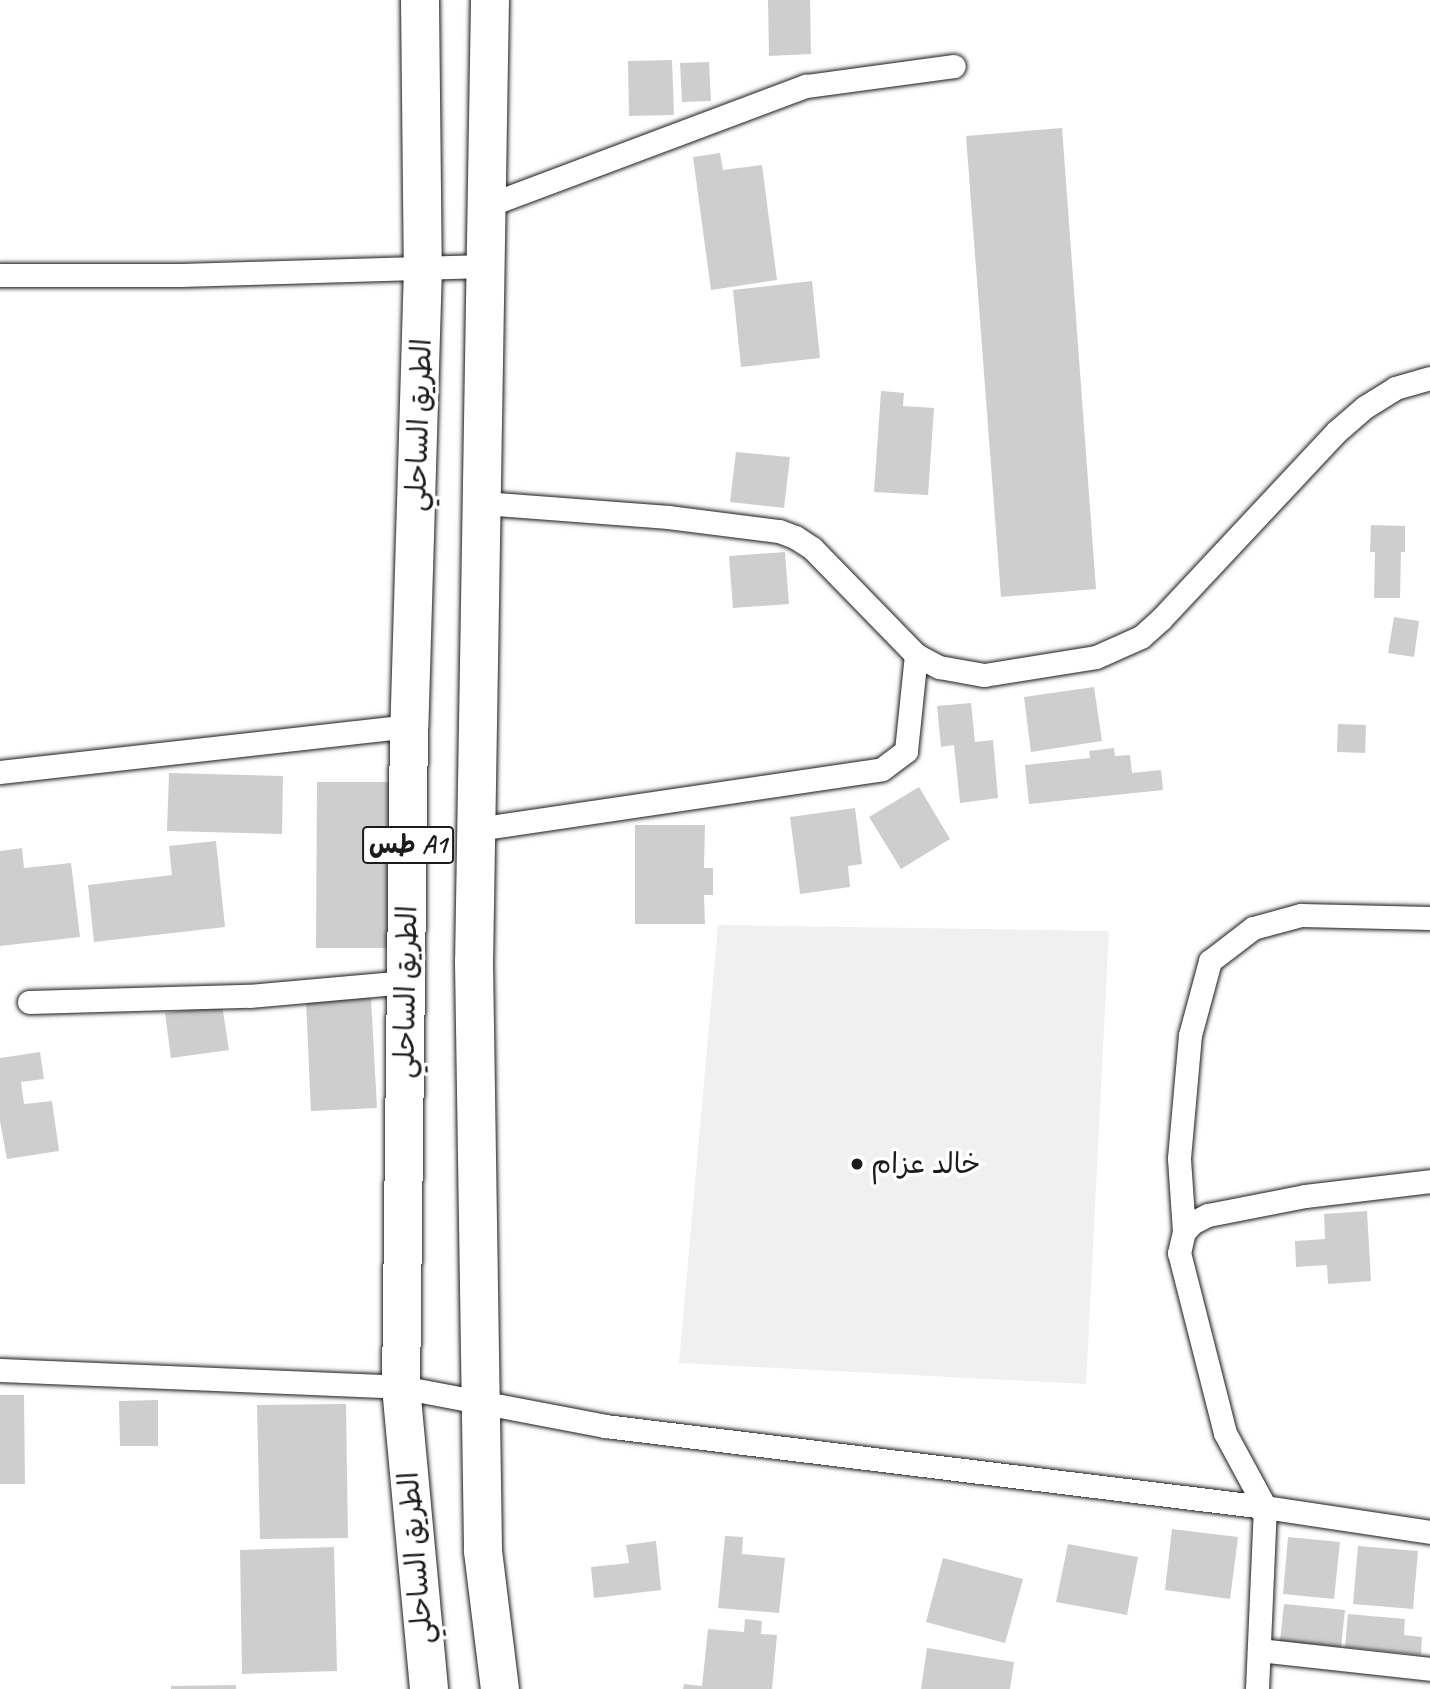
<!DOCTYPE html>
<html>
<head>
<meta charset="utf-8">
<style>
	body { margin:0 }
	#map { position:relative; width:1430px; height:1689px; overflow:hidden; background:#fff; font-family:Caveat,"Playpen Sans Arabic",sans-serif }
	div>[style] { position:absolute }
	[style*='--x'] { left:calc(var(--x)*1px); top:calc(var(--y)*1px); width:calc(var(--w)*1px); rotate:calc(var(--a)*1deg) }
	.built>* { inset:0; background:#f0f0f0 }
	.building>* { inset:0; background:#cecece }
	.roads { filter:drop-shadow(0 0 2px #1c1c1c) drop-shadow(0 0 2px #1c1c1c) }
	.street>* { height:23px; margin:-11.5px; padding:0 11.5px; transform-origin:11.5px; border-radius:11.5px; background:#fff }
	.highway>* { height:38px; margin:-19px; padding:0 19px; transform-origin:19px; border-radius:19px; background:#fff }
	.dots>* { width:19px; height:19px; translate:-50% -50%; box-sizing:border-box; border:4px solid #fff; border-radius:50% }
	span { translate:-50% -50%; white-space:nowrap; text-align:center; line-height:1.15; -webkit-text-stroke:7px #fff; paint-order:stroke }
	.shield-label span { padding:2px 5px; background:#fff; border:2px solid; border-radius:5px; -webkit-text-stroke-width:0 }
	.shield-label { font-size:26px; color:#1c1c1c; font-weight:700 }
	.street-label { font-size:28px; color:#1c1c1c }
	.poi-label { font-size:28px; color:#1c1c1c }
	.left { translate:0 -50%; text-align:left }
</style>
</head>
<body>
<div id="map">
	<div class="built">
		<div style="clip-path:polygon(718px 925px,1109px 931px,1086px 1384px,679px 1363px)"></div>
	</div>
	<div class="building">
		<div style="clip-path:polygon(768px 0,810px 0,811px 54px,769px 56px)"></div>
		<div style="clip-path:polygon(672px 60px,674px 115px,629px 116px,628px 61px)"></div>
		<div style="clip-path:polygon(709px 62px,711px 101px,682px 102px,680px 63px)"></div>
		<div style="clip-path:polygon(1062px 128px,1096px 589px,1001px 597px,966px 136px)"></div>
		<div style="clip-path:polygon(720px 153px,723px 170px,762px 165px,777px 280px,711px 290px,693px 157px)"></div>
		<div style="clip-path:polygon(812px 281px,820px 358px,741px 367px,733px 290px)"></div>
		<div style="clip-path:polygon(881px 391px,904px 393px,903px 406px,934px 408px,928px 495px,874px 492px)"></div>
		<div style="clip-path:polygon(736px 452px,790px 457px,784px 508px,730px 502px)"></div>
		<div style="clip-path:polygon(1371px 525px,1405px 526px,1405px 552px,1401px 552px,1400px 598px,1374px 598px,1375px 552px,1370px 552px)"></div>
		<div style="clip-path:polygon(785px 552px,789px 604px,733px 608px,729px 556px)"></div>
		<div style="clip-path:polygon(1394px 617px,1419px 621px,1414px 657px,1388px 653px)"></div>
		<div style="clip-path:polygon(1094px 687px,1102px 741px,1031px 752px,1024px 697px)"></div>
		<div style="clip-path:polygon(971px 703px,975px 742px,993px 740px,998px 798px,960px 803px,954px 745px,941px 747px,937px 706px)"></div>
		<div style="clip-path:polygon(1338px 724px,1366px 725px,1365px 753px,1337px 752px)"></div>
		<div style="clip-path:polygon(1114px 748px,1115px 756px,1130px 755px,1132px 773px,1161px 770px,1163px 790px,1029px 804px,1025px 765px,1090px 758px,1089px 751px)"></div>
		<div style="clip-path:polygon(169px 773px,283px 776px,282px 834px,167px 831px)"></div>
		<div style="clip-path:polygon(317px 782px,394px 782px,393px 948px,316px 948px)"></div>
		<div style="clip-path:polygon(919px 787px,950px 839px,901px 869px,869px 817px)"></div>
		<div style="clip-path:polygon(855px 808px,862px 864px,848px 866px,850px 887px,800px 894px,790px 817px)"></div>
		<div style="clip-path:polygon(635px 825px,705px 825px,704px 868px,713px 868px,713px 895px,704px 895px,705px 924px,635px 924px)"></div>
		<div style="clip-path:polygon(216px 841px,225px 927px,94px 942px,88px 885px,172px 875px,169px 846px)"></div>
		<div style="clip-path:polygon(22px 848px,24px 868px,71px 863px,80px 937px,0 946px,0 851px)"></div>
		<div style="clip-path:polygon(371px 998px,377px 1108px,311px 1111px,306px 1001px)"></div>
		<div style="clip-path:polygon(222px 1005px,229px 1050px,171px 1058px,165px 1013px)"></div>
		<div style="clip-path:polygon(40px 1052px,44px 1079px,21px 1082px,24px 1104px,52px 1101px,59px 1151px,7px 1159px,0 1121px,0 1058px)"></div>
		<div style="clip-path:polygon(1367px 1211px,1371px 1281px,1328px 1284px,1327px 1265px,1296px 1267px,1295px 1241px,1325px 1239px,1324px 1214px)"></div>
		<div style="clip-path:polygon(0 1395px,24px 1395px,25px 1484px,0 1484px)"></div>
		<div style="clip-path:polygon(158px 1400px,158px 1446px,120px 1446px,119px 1401px)"></div>
		<div style="clip-path:polygon(346px 1404px,348px 1538px,260px 1539px,257px 1405px)"></div>
		<div style="clip-path:polygon(1172px 1529px,1238px 1537px,1230px 1599px,1165px 1590px)"></div>
		<div style="clip-path:polygon(725px 1536px,743px 1537px,742px 1554px,785px 1558px,779px 1613px,718px 1608px)"></div>
		<div style="clip-path:polygon(1288px 1537px,1340px 1542px,1334px 1599px,1283px 1594px)"></div>
		<div style="clip-path:polygon(656px 1541px,661px 1590px,594px 1598px,591px 1567px,629px 1563px,626px 1545px)"></div>
		<div style="clip-path:polygon(1068px 1544px,1138px 1557px,1127px 1615px,1056px 1602px)"></div>
		<div style="clip-path:polygon(1358px 1546px,1418px 1551px,1413px 1609px,1353px 1604px)"></div>
		<div style="clip-path:polygon(334px 1547px,337px 1671px,242px 1674px,240px 1550px)"></div>
		<div style="clip-path:polygon(943px 1558px,1023px 1579px,1005px 1643px,926px 1622px)"></div>
		<div style="clip-path:polygon(1284px 1604px,1345px 1610px,1341px 1647px,1280px 1641px)"></div>
		<div style="clip-path:polygon(1348px 1614px,1405px 1619px,1404px 1635px,1422px 1637px,1421px 1655px,1345px 1647px)"></div>
		<div style="clip-path:polygon(745px 1619px,762px 1621px,761px 1634px,777px 1635px,772px 1689px,683px 1689px,684px 1684px,702px 1686px,708px 1629px,744px 1632px)"></div>
		<div style="clip-path:polygon(927px 1648px,1014px 1662px,1010px 1689px,921px 1689px)"></div>
		<div style="clip-path:polygon(236px 1685px,236px 1689px,171px 1689px,171px 1686px)"></div>
	</div>
	<div class="roads">
		<div class="street">
			<div style="--x:486;--y:206;--w:342;--a:-20.6"></div>
			<div style="--x:806;--y:86;--w:149;--a:-7.7"></div>
			<div style="--x:0;--y:275;--w:181;--a:0"></div>
			<div style="--x:181;--y:275;--w:304;--a:-1.7"></div>
			<div style="--x:483;--y:503;--w:186;--a:4.3"></div>
			<div style="--x:668;--y:517;--w:112;--a:7.2"></div>
			<div style="--x:779;--y:531;--w:17;--a:21"></div>
			<div style="--x:795;--y:537;--w:20;--a:33"></div>
			<div style="--x:812;--y:548;--w:149;--a:45.8"></div>
			<div style="--x:916;--y:655;--w:26;--a:28"></div>
			<div style="--x:939;--y:667;--w:46;--a:10.1"></div>
			<div style="--x:984;--y:675;--w:113;--a:-9.1"></div>
			<div style="--x:1096;--y:657;--w:49;--a:-24"></div>
			<div style="--x:1141;--y:637;--w:27;--a:-42"></div>
			<div style="--x:1161;--y:619;--w:256;--a:-46.9"></div>
			<div style="--x:1336;--y:432;--w:38;--a:-41"></div>
			<div style="--x:1365;--y:407;--w:36;--a:-32"></div>
			<div style="--x:1395;--y:388;--w:36;--a:-16"></div>
			<div style="--x:0;--y:772;--w:412;--a:-6.4"></div>
			<div style="--x:477;--y:829;--w:409;--a:-8.4"></div>
			<div style="--x:882;--y:769;--w:30;--a:-37"></div>
			<div style="--x:906;--y:751;--w:97;--a:-84.1"></div>
			<div style="--x:29;--y:1002;--w:220;--a:-1.6"></div>
			<div style="--x:249;--y:996;--w:158;--a:-5.1"></div>
			<div style="--x:1184;--y:1232;--w:12;--a:-48"></div>
			<div style="--x:1192;--y:1223;--w:18;--a:-27"></div>
			<div style="--x:1208;--y:1215;--w:99;--a:-11.1"></div>
			<div style="--x:1305;--y:1196;--w:126;--a:-6.8"></div>
			<div style="--x:0;--y:1370;--w:401;--a:2.4"></div>
			<div style="--x:401;--y:1387;--w:208;--a:10.8"></div>
			<div style="--x:605;--y:1426;--w:665;--a:7"></div>
			<div style="--x:1265;--y:1507;--w:167;--a:8.6"></div>
			<div style="--x:1259;--y:1650;--w:172;--a:6.3"></div>
			<div style="--x:1257;--y:1689;--w:182;--a:-87.5"></div>
			<div style="--x:1265;--y:1507;--w:84;--a:-118.4"></div>
			<div style="--x:1225;--y:1433;--w:186;--a:-104.3"></div>
			<div style="--x:1179;--y:1253;--w:22;--a:-77"></div>
			<div style="--x:1184;--y:1232;--w:74;--a:-93.9"></div>
			<div style="--x:1179;--y:1158;--w:123;--a:-84.9"></div>
			<div style="--x:1190;--y:1035;--w:77;--a:-74.9"></div>
			<div style="--x:1210;--y:961;--w:54;--a:-37.5"></div>
			<div style="--x:1253;--y:928;--w:50;--a:-15.2"></div>
			<div style="--x:1301;--y:915;--w:129;--a:1.3"></div>
		</div>
		<div class="highway">
			<div style="--x:420;--y:0;--w:267;--a:89.4"></div>
			<div style="--x:423;--y:267;--w:459;--a:91.7"></div>
			<div style="--x:409;--y:726;--w:661;--a:90.69"></div>
			<div style="--x:401;--y:1387;--w:303;--a:84.7"></div>
			<div style="--x:490;--y:0;--w:962;--a:90.95"></div>
			<div style="--x:474;--y:962;--w:589;--a:89.12"></div>
			<div style="--x:483;--y:1551;--w:139;--a:83"></div>
		</div>
	</div>
	<div class="dots">
		<div style="left:857px;top:1164px;background:#1c1c1c"></div>
	</div>
	<div class="shield-label">
		<span style="left:408px;top:845px">طس A1</span>
	</div>
	<div class="street-label">
		<span style="left:419px;top:425px;rotate:-88deg">الطريق الساحلي</span>
		<span style="left:406px;top:992px;rotate:-89deg">الطريق الساحلي</span>
		<span style="left:416px;top:1558px;rotate:-95deg">الطريق الساحلي</span>
	</div>
	<div class="poi-label">
		<span class="left" style="left:871px;top:1164px">خالد عزام</span>
	</div>
</div>
</body>
</html>
